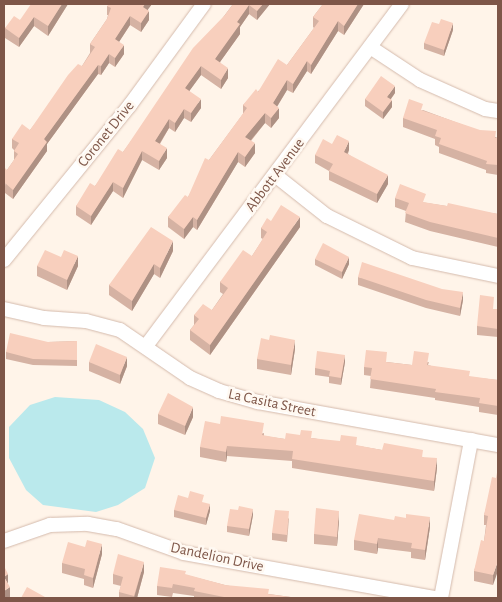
<!DOCTYPE html>
<html>
<head>
<meta charset="utf-8">
<style>
	body { margin:0 }
	#map { position:relative; width:502px; height:602px; overflow:hidden; background:#fff4e9; font-family:"Alegreya Sans",sans-serif }
	div>[style] { position:absolute }
	[style*='--x'] { left:calc(var(--x)*1px); top:calc(var(--y)*1px); width:calc(var(--w)*1px); rotate:calc(var(--a)*1deg) }
	.water>* { inset:0; background:#bae9ec }
	.roads { filter:drop-shadow(0 0 1px #d4baac) drop-shadow(0 0 1px #d4baac) }
	.street>* { height:14px; margin:-7px; padding:0 7px; transform-origin:7px; border-radius:7px; background:#fff }
	.wall>* { inset:0; background:#d5b2a3 }
	.shaded-wall>* { inset:0; background:#ae9184 }
	.building>* { inset:0; background:#f8cfbd }
	span { translate:-50% -50%; white-space:nowrap; text-align:center; line-height:1.15; -webkit-text-stroke:5px #fff9f2; paint-order:stroke }
	.street-label { font-size:15px; color:#7e5648 }
	.frame { position:absolute; inset:0; border:5px solid #7e5648; pointer-events:none }
</style>
</head>
<body>
<div id="map">
	<div class="water">
		<div style="clip-path:polygon(55px 397px,99px 400px,125px 412px,143px 429px,155px 458px,145px 488px,118px 505px,96px 512px,43px 505px,26px 490px,9px 458px,9px 427px,30px 405px)"></div>
	</div>
	<div class="roads">
		<div class="street">
			<div style="--x:370;--y:47;--w:60;--a:33.4"></div>
			<div style="--x:420;--y:80;--w:71;--a:24"></div>
			<div style="--x:485;--y:109;--w:13;--a:9"></div>
			<div style="--x:275;--y:175;--w:66;--a:38.3"></div>
			<div style="--x:327;--y:216;--w:95;--a:26.3"></div>
			<div style="--x:412;--y:258;--w:88;--a:11.8"></div>
			<div style="--x:4;--y:260;--w:200;--a:-50.9"></div>
			<div style="--x:130;--y:105;--w:125;--a:-53.8"></div>
			<div style="--x:4;--y:309;--w:41;--a:12.7"></div>
			<div style="--x:44;--y:318;--w:42;--a:4.1"></div>
			<div style="--x:86;--y:321;--w:35;--a:15"></div>
			<div style="--x:120;--y:330;--w:85;--a:34.4"></div>
			<div style="--x:190;--y:378;--w:32;--a:24"></div>
			<div style="--x:219;--y:391;--w:41;--a:15.8"></div>
			<div style="--x:258;--y:402;--w:244;--a:10.2"></div>
			<div style="--x:146;--y:346;--w:427;--a:-53.2"></div>
			<div style="--x:4;--y:541;--w:49;--a:-19.2"></div>
			<div style="--x:50;--y:525;--w:38;--a:-2"></div>
			<div style="--x:88;--y:524;--w:29;--a:10"></div>
			<div style="--x:117;--y:529;--w:71;--a:19.7"></div>
			<div style="--x:184;--y:553;--w:254;--a:10.2"></div>
			<div style="--x:441;--y:598;--w:161;--a:-79.2"></div>
		</div>
	</div>
	<div class="wall">
		<div style="clip-path:polygon(68px 4px,48px 36px,34px 26px,19px 47px,5px 38px,5px 28px,20px 20px)"></div>
		<div style="clip-path:polygon(152px 4px,148px 9px,149px 20px,141px 32px,130px 25px,119px 42px,124px 54px,115px 67px,109px 63px,101px 75px,98px 74px,47px 144px,47px 151px,13px 199px,5px 193px,4px 194px,7px 170px,14px 160px,14px 150px,12px 148px,12px 139px,30px 130px,82px 66px,90px 53px,90px 44px,107px 19px,108px 15px,107px 15px,107px 6px)"></div>
		<div style="clip-path:polygon(233px 4px,270px 4px,257px 20px,249px 14px,240px 27px,240px 34px,220px 62px,228px 78px,221px 89px,201px 75px,189px 91px,201px 108px,191px 122px,184px 118px,175px 132px,169px 128px,160px 144px,167px 158px,159px 170px,142px 160px,123px 198px,113px 191px,91px 225px,76px 215px,76px 206px,95px 186px,123px 152px)"></div>
		<div style="clip-path:polygon(323px 4px,364px 4px,344px 35px,338px 31px,311px 74px,307px 71px,293px 93px,287px 90px,277px 107px,279px 118px,271px 128px,265px 123px,251px 141px,255px 153px,245px 167px,238px 162px,197px 230px,193px 227px,184px 239px,168px 227px,168px 217px,188px 197px,209px 160px,243px 114px,243px 105px,287px 65px,314px 28px,313px 27px,313px 17px)"></div>
		<div style="clip-path:polygon(453px 30px,444px 56px,424px 49px,424px 43px)"></div>
		<div style="clip-path:polygon(395px 93px,391px 99px,392px 107px,383px 119px,365px 106px,365px 99px)"></div>
		<div style="clip-path:polygon(423px 110px,498px 138px,498px 175px,486px 173px,486px 170px,439px 153px,439px 147px,435px 145px,435px 139px,403px 127px,403px 118px)"></div>
		<div style="clip-path:polygon(332px 144px,349px 150px,348px 154px,388px 184px,377px 203px,329px 180px,329px 171px,315px 163px,315px 155px)"></div>
		<div style="clip-path:polygon(395px 198px,498px 214px,498px 247px,430px 231px,405px 222px,406px 211px,395px 207px)"></div>
		<div style="clip-path:polygon(271px 221px,300px 227px,210px 355px,190px 340px,190px 330px,194px 325px,194px 315px,212px 310px,223px 294px,220px 292px,220px 282px,252px 256px,263px 239px,261px 238px,261px 228px)"></div>
		<div style="clip-path:polygon(173px 251px,160px 278px,154px 274px,132px 311px,109px 295px,109px 285px)"></div>
		<div style="clip-path:polygon(61px 257px,78px 266px,67px 290px,37px 276px,37px 266px)"></div>
		<div style="clip-path:polygon(315px 259px,349px 264px,342px 279px,315px 265px)"></div>
		<div style="clip-path:polygon(358px 277px,463px 300px,460px 316px,426px 308px,358px 285px)"></div>
		<div style="clip-path:polygon(494px 309px,498px 309px,498px 337px,477px 335px,477px 326px)"></div>
		<div style="clip-path:polygon(269px 340px,295px 349px,291px 375px,257px 369px,257px 359px)"></div>
		<div style="clip-path:polygon(77px 341px,77px 366px,33px 365px,6px 359px,6px 352px,48px 342px)"></div>
		<div style="clip-path:polygon(89px 362px,127px 366px,120px 384px,89px 371px)"></div>
		<div style="clip-path:polygon(345px 362px,341px 385px,329px 383px,329px 377px,315px 375px,315px 368px)"></div>
		<div style="clip-path:polygon(387px 362px,412px 365px,429px 362px,428px 365px,470px 377px,498px 380px,498px 415px,479px 412px,479px 407px,435px 400px,435px 398px,370px 388px,371px 376px,364px 375px,364px 367px)"></div>
		<div style="clip-path:polygon(158px 414px,193px 417px,185px 435px,158px 424px)"></div>
		<div style="clip-path:polygon(264px 433px,264px 436px,285px 439px,312px 438px,423px 457px,437px 468px,434px 491px,292px 468px,292px 461px,227px 456px,226px 462px,200px 457px,200px 447px)"></div>
		<div style="clip-path:polygon(496px 478px,493px 585px,474px 581px,474px 571px,484px 541px,486px 525px,484px 525px,484px 515px)"></div>
		<div style="clip-path:polygon(204px 503px,210px 511px,206px 525px,174px 517px,174px 510px)"></div>
		<div style="clip-path:polygon(253px 515px,249px 536px,227px 532px,227px 526px)"></div>
		<div style="clip-path:polygon(289px 518px,287px 542px,272px 540px,272px 533px)"></div>
		<div style="clip-path:polygon(339px 520px,337px 546px,314px 544px,314px 534px)"></div>
		<div style="clip-path:polygon(430px 527px,425px 560px,411px 558px,411px 552px,378px 548px,377px 554px,354px 550px,354px 540px)"></div>
		<div style="clip-path:polygon(102px 554px,93px 588px,84px 585px,84px 579px,62px 573px,62px 563px)"></div>
		<div style="clip-path:polygon(144px 572px,137px 598px,119px 598px,119px 592px,121px 586px,113px 584px,113px 574px)"></div>
		<div style="clip-path:polygon(186px 575px,225px 585px,269px 594px,298px 598px,194px 598px,194px 596px,173px 593px,172px 597px,157px 595px,157px 586px)"></div>
	</div>
	<div class="shaded-wall">
		<div style="clip-path:polygon(62px 4px,68px 4px,48px 36px,48px 26px)"></div>
		<div style="clip-path:polygon(145px 4px,152px 4px,143px 16px,143px 7px)"></div>
		<div style="clip-path:polygon(263px 4px,270px 4px,257px 20px,257px 11px)"></div>
		<div style="clip-path:polygon(358px 4px,364px 4px,344px 35px,344px 26px)"></div>
		<div style="clip-path:polygon(249px 5px,249px 14px,240px 27px,240px 34px,215px 69px,215px 59px,237px 22px)"></div>
		<div style="clip-path:polygon(149px 11px,149px 20px,141px 32px,141px 23px)"></div>
		<div style="clip-path:polygon(130px 16px,130px 25px,115px 48px,115px 39px)"></div>
		<div style="clip-path:polygon(34px 17px,34px 26px,19px 47px,19px 38px)"></div>
		<div style="clip-path:polygon(338px 21px,338px 31px,311px 74px,311px 65px)"></div>
		<div style="clip-path:polygon(453px 23px,453px 30px,444px 56px,444px 50px)"></div>
		<div style="clip-path:polygon(124px 45px,124px 54px,115px 67px,115px 58px)"></div>
		<div style="clip-path:polygon(109px 54px,109px 63px,101px 75px,101px 66px)"></div>
		<div style="clip-path:polygon(307px 61px,307px 71px,293px 93px,293px 84px)"></div>
		<div style="clip-path:polygon(98px 65px,98px 74px,47px 144px,47px 151px,13px 199px,13px 190px,44px 139px)"></div>
		<div style="clip-path:polygon(201px 66px,201px 75px,185px 97px,185px 88px)"></div>
		<div style="clip-path:polygon(228px 68px,228px 78px,221px 89px,221px 80px)"></div>
		<div style="clip-path:polygon(287px 80px,287px 90px,273px 113px,273px 103px)"></div>
		<div style="clip-path:polygon(395px 86px,395px 93px,387px 104px,387px 97px)"></div>
		<div style="clip-path:polygon(201px 99px,201px 108px,191px 122px,191px 113px)"></div>
		<div style="clip-path:polygon(392px 100px,392px 107px,383px 119px,383px 112px)"></div>
		<div style="clip-path:polygon(279px 108px,279px 118px,271px 128px,271px 118px)"></div>
		<div style="clip-path:polygon(184px 109px,184px 118px,175px 132px,175px 123px)"></div>
		<div style="clip-path:polygon(265px 113px,265px 123px,245px 147px,245px 137px)"></div>
		<div style="clip-path:polygon(169px 119px,169px 128px,155px 151px,155px 141px)"></div>
		<div style="clip-path:polygon(349px 141px,349px 150px,344px 160px,344px 152px)"></div>
		<div style="clip-path:polygon(255px 143px,255px 153px,245px 167px,245px 157px)"></div>
		<div style="clip-path:polygon(167px 148px,167px 158px,159px 170px,159px 161px)"></div>
		<div style="clip-path:polygon(142px 151px,142px 160px,123px 198px,123px 188px)"></div>
		<div style="clip-path:polygon(238px 152px,238px 162px,197px 230px,197px 220px)"></div>
		<div style="clip-path:polygon(388px 175px,388px 184px,377px 203px,377px 194px)"></div>
		<div style="clip-path:polygon(113px 182px,113px 191px,91px 225px,91px 216px)"></div>
		<div style="clip-path:polygon(5px 183px,5px 193px,4px 194px,4px 185px)"></div>
		<div style="clip-path:polygon(193px 217px,193px 227px,184px 239px,184px 229px)"></div>
		<div style="clip-path:polygon(300px 217px,300px 227px,210px 355px,210px 345px)"></div>
		<div style="clip-path:polygon(173px 241px,173px 251px,160px 278px,160px 268px)"></div>
		<div style="clip-path:polygon(78px 256px,78px 266px,67px 290px,67px 280px)"></div>
		<div style="clip-path:polygon(349px 257px,349px 264px,342px 279px,342px 272px)"></div>
		<div style="clip-path:polygon(154px 264px,154px 274px,132px 311px,132px 301px)"></div>
		<div style="clip-path:polygon(463px 292px,463px 300px,460px 316px,460px 308px)"></div>
		<div style="clip-path:polygon(295px 340px,295px 349px,291px 375px,291px 365px)"></div>
		<div style="clip-path:polygon(345px 355px,345px 362px,341px 385px,341px 378px)"></div>
		<div style="clip-path:polygon(127px 357px,127px 366px,120px 384px,120px 375px)"></div>
		<div style="clip-path:polygon(193px 407px,193px 417px,185px 435px,185px 426px)"></div>
		<div style="clip-path:polygon(227px 446px,227px 456px,226px 462px,226px 452px)"></div>
		<div style="clip-path:polygon(437px 458px,437px 468px,434px 491px,434px 481px)"></div>
		<div style="clip-path:polygon(210px 504px,210px 511px,206px 525px,206px 518px)"></div>
		<div style="clip-path:polygon(253px 509px,253px 515px,249px 536px,249px 529px)"></div>
		<div style="clip-path:polygon(339px 511px,339px 520px,337px 546px,337px 537px)"></div>
		<div style="clip-path:polygon(430px 517px,430px 527px,425px 560px,425px 550px)"></div>
		<div style="clip-path:polygon(378px 538px,378px 548px,377px 554px,377px 544px)"></div>
		<div style="clip-path:polygon(102px 544px,102px 554px,93px 588px,93px 578px)"></div>
		<div style="clip-path:polygon(498px 561px,498px 571px,493px 585px,493px 575px)"></div>
		<div style="clip-path:polygon(144px 562px,144px 572px,137px 598px,134px 598px)"></div>
		<div style="clip-path:polygon(8px 574px,8px 584px,4px 577px)"></div>
		<div style="clip-path:polygon(10px 587px,10px 597px,9px 598px,4px 598px,4px 591px)"></div>
	</div>
	<div class="building">
		<div style="clip-path:polygon(31px 4px,62px 4px,48px 26px,34px 17px,19px 38px,5px 28px,14px 16px,20px 20px)"></div>
		<div style="clip-path:polygon(109px 4px,145px 4px,143px 7px,149px 11px,141px 23px,130px 16px,115px 39px,124px 45px,115px 58px,109px 54px,101px 66px,98px 65px,44px 139px,47px 142px,13px 190px,5px 183px,4px 185px,4px 167px,7px 170px,18px 154px,14px 151px,19px 143px,12px 139px,22px 124px,30px 130px,68px 75px,78px 64px,82px 66px,95px 47px,90px 44px,107px 19px,111px 8px,107px 6px)"></div>
		<div style="clip-path:polygon(233px 4px,263px 4px,257px 11px,249px 5px,237px 22px,240px 24px,215px 59px,228px 68px,221px 80px,201px 66px,185px 88px,201px 99px,191px 113px,184px 109px,175px 123px,169px 119px,155px 141px,167px 148px,159px 161px,142px 151px,123px 188px,113px 182px,91px 216px,76px 206px,90px 183px,95px 186px,118px 149px,123px 152px,193px 48px,225px 15px)"></div>
		<div style="clip-path:polygon(323px 4px,358px 4px,344px 26px,338px 21px,311px 65px,307px 61px,293px 84px,287px 80px,273px 103px,279px 108px,271px 118px,265px 113px,245px 137px,255px 143px,245px 157px,238px 152px,197px 220px,193px 217px,184px 229px,168px 217px,185px 195px,188px 197px,205px 158px,209px 160px,247px 108px,243px 105px,256px 89px,258px 92px,278px 59px,287px 65px,319px 21px,313px 17px)"></div>
		<div style="clip-path:polygon(441px 19px,453px 23px,444px 50px,424px 43px,432px 22px,439px 24px)"></div>
		<div style="clip-path:polygon(381px 76px,395px 86px,387px 97px,392px 100px,383px 112px,365px 99px)"></div>
		<div style="clip-path:polygon(409px 99px,423px 104px,421px 110px,480px 130px,496px 131px,495px 138px,498px 138px,498px 165px,486px 164px,487px 161px,439px 144px,441px 138px,435px 136px,437px 130px,403px 118px)"></div>
		<div style="clip-path:polygon(337px 135px,349px 141px,344px 152px,388px 175px,377px 194px,329px 171px,333px 164px,315px 155px,323px 139px,332px 144px)"></div>
		<div style="clip-path:polygon(400px 184px,426px 194px,423px 202px,447px 206px,448px 203px,498px 214px,498px 238px,430px 222px,405px 213px,409px 203px,395px 198px)"></div>
		<div style="clip-path:polygon(281px 205px,300px 217px,210px 345px,190px 330px,199px 319px,194px 315px,203px 304px,212px 310px,228px 288px,220px 282px,243px 250px,252px 256px,267px 232px,261px 228px,267px 218px,271px 221px)"></div>
		<div style="clip-path:polygon(151px 227px,173px 241px,160px 268px,154px 264px,132px 301px,109px 285px)"></div>
		<div style="clip-path:polygon(323px 243px,349px 257px,342px 272px,315px 259px)"></div>
		<div style="clip-path:polygon(45px 250px,61px 257px,64px 250px,78px 256px,67px 280px,37px 266px)"></div>
		<div style="clip-path:polygon(362px 262px,442px 289px,463px 292px,460px 308px,426px 300px,358px 277px)"></div>
		<div style="clip-path:polygon(480px 295px,494px 297px,493px 309px,498px 309px,498px 329px,477px 326px)"></div>
		<div style="clip-path:polygon(10px 333px,48px 342px,77px 341px,77px 360px,33px 359px,6px 352px)"></div>
		<div style="clip-path:polygon(270px 335px,295px 340px,291px 365px,257px 359px,261px 338px,269px 340px)"></div>
		<div style="clip-path:polygon(96px 344px,127px 357px,120px 375px,89px 362px)"></div>
		<div style="clip-path:polygon(366px 350px,387px 352px,386px 362px,412px 365px,414px 351px,429px 353px,427px 365px,470px 371px,469px 376px,498px 380px,497px 387px,498px 387px,498px 406px,479px 403px,480px 398px,435px 392px,436px 389px,370px 379px,372px 368px,364px 367px)"></div>
		<div style="clip-path:polygon(317px 351px,345px 355px,341px 378px,329px 376px,330px 371px,315px 368px)"></div>
		<div style="clip-path:polygon(168px 393px,193px 407px,185px 426px,158px 414px)"></div>
		<div style="clip-path:polygon(221px 416px,264px 423px,262px 435px,285px 439px,286px 433px,300px 435px,301px 430px,312px 431px,311px 438px,340px 441px,341px 435px,357px 437px,356px 445px,382px 450px,384px 443px,423px 450px,422px 457px,437px 458px,434px 481px,292px 459px,293px 451px,227px 446px,226px 452px,200px 447px,205px 421px,220px 424px)"></div>
		<div style="clip-path:polygon(498px 467px,498px 545px,497px 553px,498px 553px,498px 561px,493px 575px,474px 571px,481px 540px,484px 541px,488px 516px,484px 515px,492px 477px,496px 478px)"></div>
		<div style="clip-path:polygon(190px 491px,204px 495px,202px 502px,210px 504px,206px 518px,174px 510px,178px 495px,188px 498px)"></div>
		<div style="clip-path:polygon(239px 506px,253px 509px,249px 529px,227px 526px,230px 509px,238px 510px)"></div>
		<div style="clip-path:polygon(316px 508px,339px 511px,337px 537px,314px 534px)"></div>
		<div style="clip-path:polygon(275px 510px,289px 511px,287px 535px,272px 533px)"></div>
		<div style="clip-path:polygon(359px 514px,394px 520px,395px 516px,406px 518px,406px 514px,430px 517px,425px 550px,411px 548px,412px 543px,378px 538px,377px 544px,354px 540px)"></div>
		<div style="clip-path:polygon(87px 540px,102px 544px,93px 578px,84px 575px,85px 569px,62px 563px,68px 542px,85px 547px)"></div>
		<div style="clip-path:polygon(118px 554px,144px 562px,134px 596px,119px 592px,123px 577px,113px 574px)"></div>
		<div style="clip-path:polygon(4px 566px,8px 574px,4px 577px,10px 587px,4px 591px)"></div>
		<div style="clip-path:polygon(160px 567px,186px 571px,185px 574px,225px 585px,269px 589px,268px 594px,298px 598px,229px 598px,194px 591px,195px 588px,173px 584px,172px 588px,157px 586px)"></div>
		<div style="clip-path:polygon(27px 587px,45px 597px,45px 598px,21px 598px)"></div>
	</div>
	<div class="street-label">
		<span style="left:106px;top:134px;rotate:-51deg">Coronet Drive</span>
		<span style="left:275px;top:175px;rotate:-53deg">Abbott Avenue</span>
		<span style="left:272px;top:403px;rotate:12deg">La Casita Street</span>
		<span style="left:217px;top:557px;rotate:12deg">Dandelion Drive</span>
	</div>
	<div class="frame"></div>
</div>
</body>
</html>
